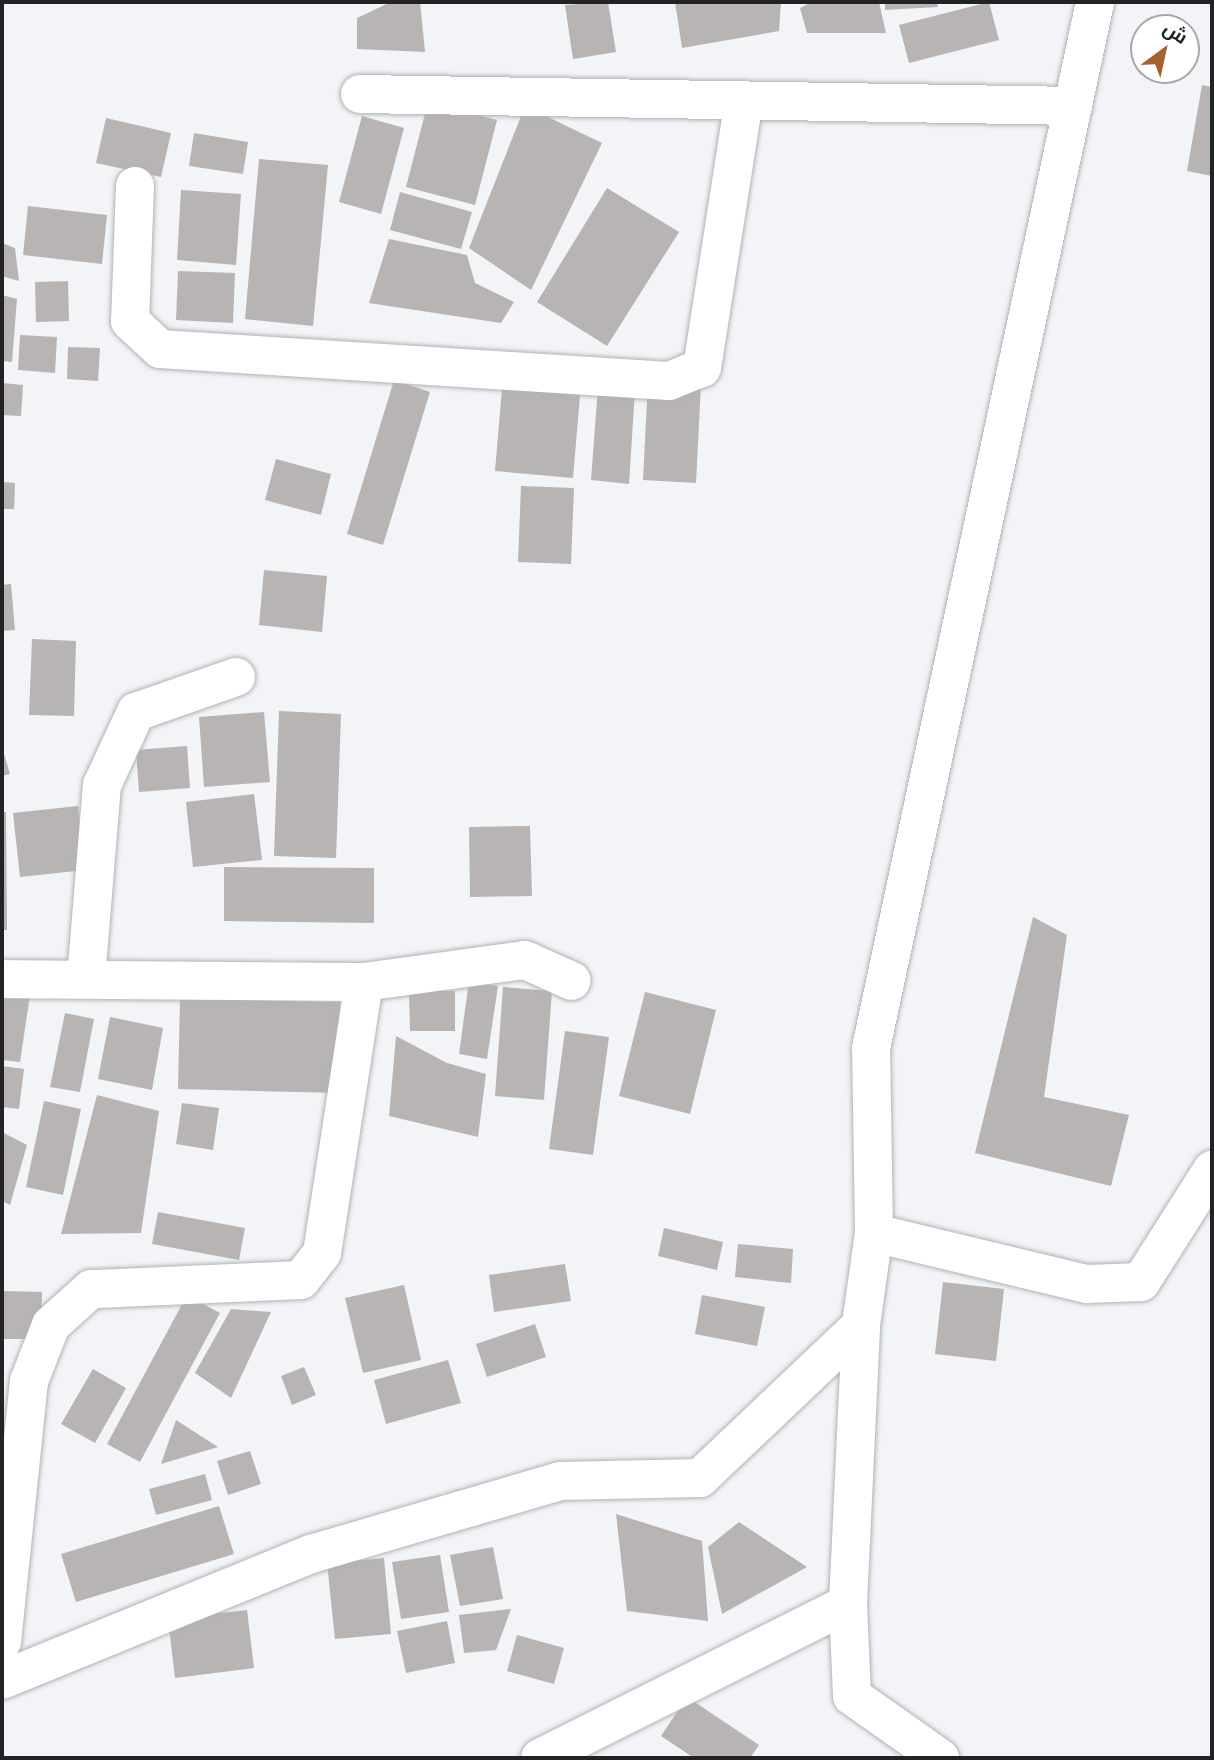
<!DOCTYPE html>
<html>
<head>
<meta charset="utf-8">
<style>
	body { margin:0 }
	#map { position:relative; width:1214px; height:1760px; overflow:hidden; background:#f2f4f7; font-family:Poppins,Cairo,sans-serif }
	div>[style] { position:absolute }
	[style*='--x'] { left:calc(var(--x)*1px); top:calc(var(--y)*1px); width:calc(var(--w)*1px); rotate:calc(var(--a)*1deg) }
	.building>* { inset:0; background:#b8b4b3 }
	.roads { filter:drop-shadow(0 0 2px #b0b3b5) drop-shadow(0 0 2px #b0b3b5) }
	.minor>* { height:38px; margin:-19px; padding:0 19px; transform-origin:19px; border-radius:19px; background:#fff }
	span { translate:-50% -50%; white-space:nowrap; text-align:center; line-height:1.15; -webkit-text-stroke:7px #fff; paint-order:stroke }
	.frame { position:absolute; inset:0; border:4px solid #222324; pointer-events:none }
	.north { position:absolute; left:1130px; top:14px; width:70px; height:70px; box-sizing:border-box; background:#fff; border:2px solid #a7a7a7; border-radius:50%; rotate:33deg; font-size:19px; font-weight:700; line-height:28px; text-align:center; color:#222324 }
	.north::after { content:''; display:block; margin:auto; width:24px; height:32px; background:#a56131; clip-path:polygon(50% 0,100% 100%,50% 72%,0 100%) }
</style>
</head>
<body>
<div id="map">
	<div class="building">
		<div style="clip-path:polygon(391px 2px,420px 2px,425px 52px,357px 49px,357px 18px)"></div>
		<div style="clip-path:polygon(608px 2px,616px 52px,573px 59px,565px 5px)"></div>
		<div style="clip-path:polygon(675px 2px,781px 2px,779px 31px,682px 48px)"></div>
		<div style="clip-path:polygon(812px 2px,879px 2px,886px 33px,807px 33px,800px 8px)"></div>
		<div style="clip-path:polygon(885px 2px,937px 2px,938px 7px,885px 10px)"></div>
		<div style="clip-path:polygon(989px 2px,999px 40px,909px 63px,899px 25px)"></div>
		<div style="clip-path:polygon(1202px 85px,1212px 87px,1212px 176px,1187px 171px)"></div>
		<div style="clip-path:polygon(428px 102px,497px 120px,475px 205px,406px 187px)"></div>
		<div style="clip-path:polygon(525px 106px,602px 143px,531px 290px,469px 248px)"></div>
		<div style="clip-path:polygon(362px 116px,404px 128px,381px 214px,339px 202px)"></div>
		<div style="clip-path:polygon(106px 118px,171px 133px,161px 177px,96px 163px)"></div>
		<div style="clip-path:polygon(194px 133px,248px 142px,243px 174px,189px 166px)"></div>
		<div style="clip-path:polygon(259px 159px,328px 165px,313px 326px,245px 319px)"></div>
		<div style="clip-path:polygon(607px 188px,679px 232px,607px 346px,537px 302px)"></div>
		<div style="clip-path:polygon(181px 190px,241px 194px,236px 265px,177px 260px)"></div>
		<div style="clip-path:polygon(400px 192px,472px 212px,461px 249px,390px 230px)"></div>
		<div style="clip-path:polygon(28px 206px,107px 215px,102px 264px,23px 255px)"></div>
		<div style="clip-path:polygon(389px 239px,467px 255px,475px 283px,514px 302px,501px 323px,369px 303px)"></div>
		<div style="clip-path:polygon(2px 243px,15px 248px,19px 281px,2px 276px)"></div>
		<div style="clip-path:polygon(178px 271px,235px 273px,233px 323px,176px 320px)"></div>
		<div style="clip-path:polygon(68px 281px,69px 321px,36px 322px,35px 282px)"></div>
		<div style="clip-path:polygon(2px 295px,17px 299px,12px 362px,2px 361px)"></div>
		<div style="clip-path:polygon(20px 335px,57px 337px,55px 373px,18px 370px)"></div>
		<div style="clip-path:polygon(68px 347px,100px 348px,98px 381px,67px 379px)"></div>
		<div style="clip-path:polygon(503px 377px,581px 384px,573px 478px,495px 471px)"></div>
		<div style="clip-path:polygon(394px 380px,430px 392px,383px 545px,347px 534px)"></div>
		<div style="clip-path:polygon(648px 381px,701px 384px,696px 483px,643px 480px)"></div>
		<div style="clip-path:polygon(2px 383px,23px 385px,21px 416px,2px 415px)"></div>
		<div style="clip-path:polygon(598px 387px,635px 390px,629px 484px,591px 480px)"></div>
		<div style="clip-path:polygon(276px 459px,331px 474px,321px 515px,265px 500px)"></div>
		<div style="clip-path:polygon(2px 482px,15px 483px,14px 509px,2px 509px)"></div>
		<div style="clip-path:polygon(521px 486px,574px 488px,571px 564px,518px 562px)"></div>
		<div style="clip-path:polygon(264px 570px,327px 576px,322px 632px,259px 625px)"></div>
		<div style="clip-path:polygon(11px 584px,15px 630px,2px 631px,2px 585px)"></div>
		<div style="clip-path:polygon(32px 639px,76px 641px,74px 716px,29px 715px)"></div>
		<div style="clip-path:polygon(279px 711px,341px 714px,336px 858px,274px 856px)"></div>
		<div style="clip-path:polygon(264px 712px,270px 782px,204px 787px,199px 717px)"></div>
		<div style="clip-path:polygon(187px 746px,190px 788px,139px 792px,136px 750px)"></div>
		<div style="clip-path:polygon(2px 747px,10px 774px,2px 776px)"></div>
		<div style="clip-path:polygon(254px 794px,262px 860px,193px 867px,186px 802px)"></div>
		<div style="clip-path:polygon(78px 806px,85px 870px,20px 877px,13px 813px)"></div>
		<div style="clip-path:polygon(2px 812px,6px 812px,7px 930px,2px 930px)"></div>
		<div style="clip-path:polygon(530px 826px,532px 896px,470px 897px,469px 827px)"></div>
		<div style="clip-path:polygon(224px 867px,374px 868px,374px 923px,224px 921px)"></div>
		<div style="clip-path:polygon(1033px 917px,1067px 935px,1044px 1097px,1129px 1115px,1111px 1186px,975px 1153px)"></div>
		<div style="clip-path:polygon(469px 981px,498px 986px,487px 1059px,459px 1054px)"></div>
		<div style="clip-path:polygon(503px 987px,552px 991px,544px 1100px,495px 1096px)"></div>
		<div style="clip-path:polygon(2px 991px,30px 995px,20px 1062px,2px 1060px)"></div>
		<div style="clip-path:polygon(409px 991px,455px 991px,455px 1031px,410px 1031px)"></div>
		<div style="clip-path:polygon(645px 992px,716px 1010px,690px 1114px,619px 1096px)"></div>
		<div style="clip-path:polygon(180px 998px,340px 1002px,339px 1093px,178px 1089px)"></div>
		<div style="clip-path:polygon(65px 1013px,94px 1019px,80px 1092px,50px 1087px)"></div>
		<div style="clip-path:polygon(110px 1017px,163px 1028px,152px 1090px,98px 1079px)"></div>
		<div style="clip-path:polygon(565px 1031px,609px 1037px,593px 1155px,549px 1149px)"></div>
		<div style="clip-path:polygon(396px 1036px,447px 1063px,486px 1074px,478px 1137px,389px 1116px)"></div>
		<div style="clip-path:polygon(2px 1066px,24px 1069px,19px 1109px,2px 1107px)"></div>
		<div style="clip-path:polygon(97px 1095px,159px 1111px,141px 1233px,61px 1234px)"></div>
		<div style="clip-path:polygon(44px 1101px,81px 1109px,63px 1195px,26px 1187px)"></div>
		<div style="clip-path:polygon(182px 1103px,219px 1108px,213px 1150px,176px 1144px)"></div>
		<div style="clip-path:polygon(2px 1132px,27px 1145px,10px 1205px,2px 1201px)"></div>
		<div style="clip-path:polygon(158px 1212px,245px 1228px,239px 1260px,152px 1244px)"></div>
		<div style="clip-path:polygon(664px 1228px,723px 1242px,717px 1270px,658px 1256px)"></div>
		<div style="clip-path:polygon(738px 1244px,793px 1249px,791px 1283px,735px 1277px)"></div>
		<div style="clip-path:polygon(565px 1264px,571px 1301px,494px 1312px,489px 1275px)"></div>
		<div style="clip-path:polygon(943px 1282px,1004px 1289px,996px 1361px,935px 1354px)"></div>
		<div style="clip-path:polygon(404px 1285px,421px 1360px,363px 1373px,345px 1298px)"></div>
		<div style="clip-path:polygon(4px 1291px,42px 1292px,41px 1339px,3px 1339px)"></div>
		<div style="clip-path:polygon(187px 1295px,220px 1313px,140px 1462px,107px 1444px)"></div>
		<div style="clip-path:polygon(702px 1295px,765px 1307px,757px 1346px,695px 1334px)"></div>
		<div style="clip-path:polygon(231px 1309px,271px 1312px,231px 1398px,195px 1373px)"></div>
		<div style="clip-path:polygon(535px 1324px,546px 1357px,487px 1377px,476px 1344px)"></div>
		<div style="clip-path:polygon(448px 1360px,461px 1403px,386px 1424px,374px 1380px)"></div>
		<div style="clip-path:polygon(304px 1367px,316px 1395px,292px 1405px,281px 1376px)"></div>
		<div style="clip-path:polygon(93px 1369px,126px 1388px,95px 1443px,61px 1424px)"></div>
		<div style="clip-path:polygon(176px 1420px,218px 1447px,161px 1464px)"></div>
		<div style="clip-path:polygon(250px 1451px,261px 1484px,228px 1495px,217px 1461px)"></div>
		<div style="clip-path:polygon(205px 1474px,212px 1500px,156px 1515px,149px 1489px)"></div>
		<div style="clip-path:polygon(219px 1506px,234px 1554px,76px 1602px,61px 1554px)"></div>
		<div style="clip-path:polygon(616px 1514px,702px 1541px,708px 1621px,627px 1611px)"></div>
		<div style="clip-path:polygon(739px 1522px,807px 1567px,722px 1614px,708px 1547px)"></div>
		<div style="clip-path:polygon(493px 1547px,503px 1599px,460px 1606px,450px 1555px)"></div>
		<div style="clip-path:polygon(440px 1555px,449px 1612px,401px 1619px,392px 1562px)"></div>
		<div style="clip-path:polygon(384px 1558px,391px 1634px,335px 1639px,327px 1563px)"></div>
		<div style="clip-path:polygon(511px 1609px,496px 1650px,464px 1653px,459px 1615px)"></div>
		<div style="clip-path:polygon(247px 1610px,254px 1668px,175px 1678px,168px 1619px)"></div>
		<div style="clip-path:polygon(447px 1621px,455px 1663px,406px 1673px,397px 1631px)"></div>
		<div style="clip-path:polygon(517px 1635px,564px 1648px,554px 1684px,507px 1671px)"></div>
		<div style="clip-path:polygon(687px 1697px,759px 1745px,750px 1758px,694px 1758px,661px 1736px)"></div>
	</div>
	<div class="roads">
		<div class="minor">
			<div style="--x:360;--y:94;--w:713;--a:0.96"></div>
			<div style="--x:135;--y:186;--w:135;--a:92.1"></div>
			<div style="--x:130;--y:321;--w:41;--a:43"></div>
			<div style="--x:160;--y:349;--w:510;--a:3.6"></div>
			<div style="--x:669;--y:381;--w:35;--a:-22"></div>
			<div style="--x:702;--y:368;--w:270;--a:-81.1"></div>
			<div style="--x:2;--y:979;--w:362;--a:0.5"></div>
			<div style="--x:364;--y:982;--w:274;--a:98.8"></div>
			<div style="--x:322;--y:1253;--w:34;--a:128"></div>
			<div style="--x:301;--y:1280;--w:210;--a:177.5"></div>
			<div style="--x:91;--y:1289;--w:54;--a:138"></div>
			<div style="--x:51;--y:1325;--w:60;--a:111.4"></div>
			<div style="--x:29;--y:1381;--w:262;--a:95.9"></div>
			<div style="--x:86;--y:979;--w:195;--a:-85.3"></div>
			<div style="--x:102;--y:785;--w:81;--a:-65"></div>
			<div style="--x:136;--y:712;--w:106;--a:-19.3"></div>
			<div style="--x:364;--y:982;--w:162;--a:-7.8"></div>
			<div style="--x:525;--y:960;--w:51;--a:24.1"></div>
			<div style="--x:874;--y:1233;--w:219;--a:13.5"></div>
			<div style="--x:1087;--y:1284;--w:54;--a:-2.1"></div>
			<div style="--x:1141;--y:1282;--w:133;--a:-57.6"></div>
			<div style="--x:848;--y:1604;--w:92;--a:87.5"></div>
			<div style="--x:852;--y:1696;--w:108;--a:35.2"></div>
			<div style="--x:2;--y:1680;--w:334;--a:-22.2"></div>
			<div style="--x:311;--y:1554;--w:259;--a:-16.3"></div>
			<div style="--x:560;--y:1481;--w:140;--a:-1.2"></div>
			<div style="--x:700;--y:1478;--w:222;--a:-43.5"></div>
			<div style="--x:540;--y:1758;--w:344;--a:-26.6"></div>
			<div style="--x:848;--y:1604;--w:279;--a:-87.3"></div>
			<div style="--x:861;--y:1325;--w:93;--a:-82"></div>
			<div style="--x:874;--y:1233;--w:185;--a:-90.9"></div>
			<div style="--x:871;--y:1048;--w:1070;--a:-77.91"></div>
		</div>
	</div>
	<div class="frame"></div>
	<div class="north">ش</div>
</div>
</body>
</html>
